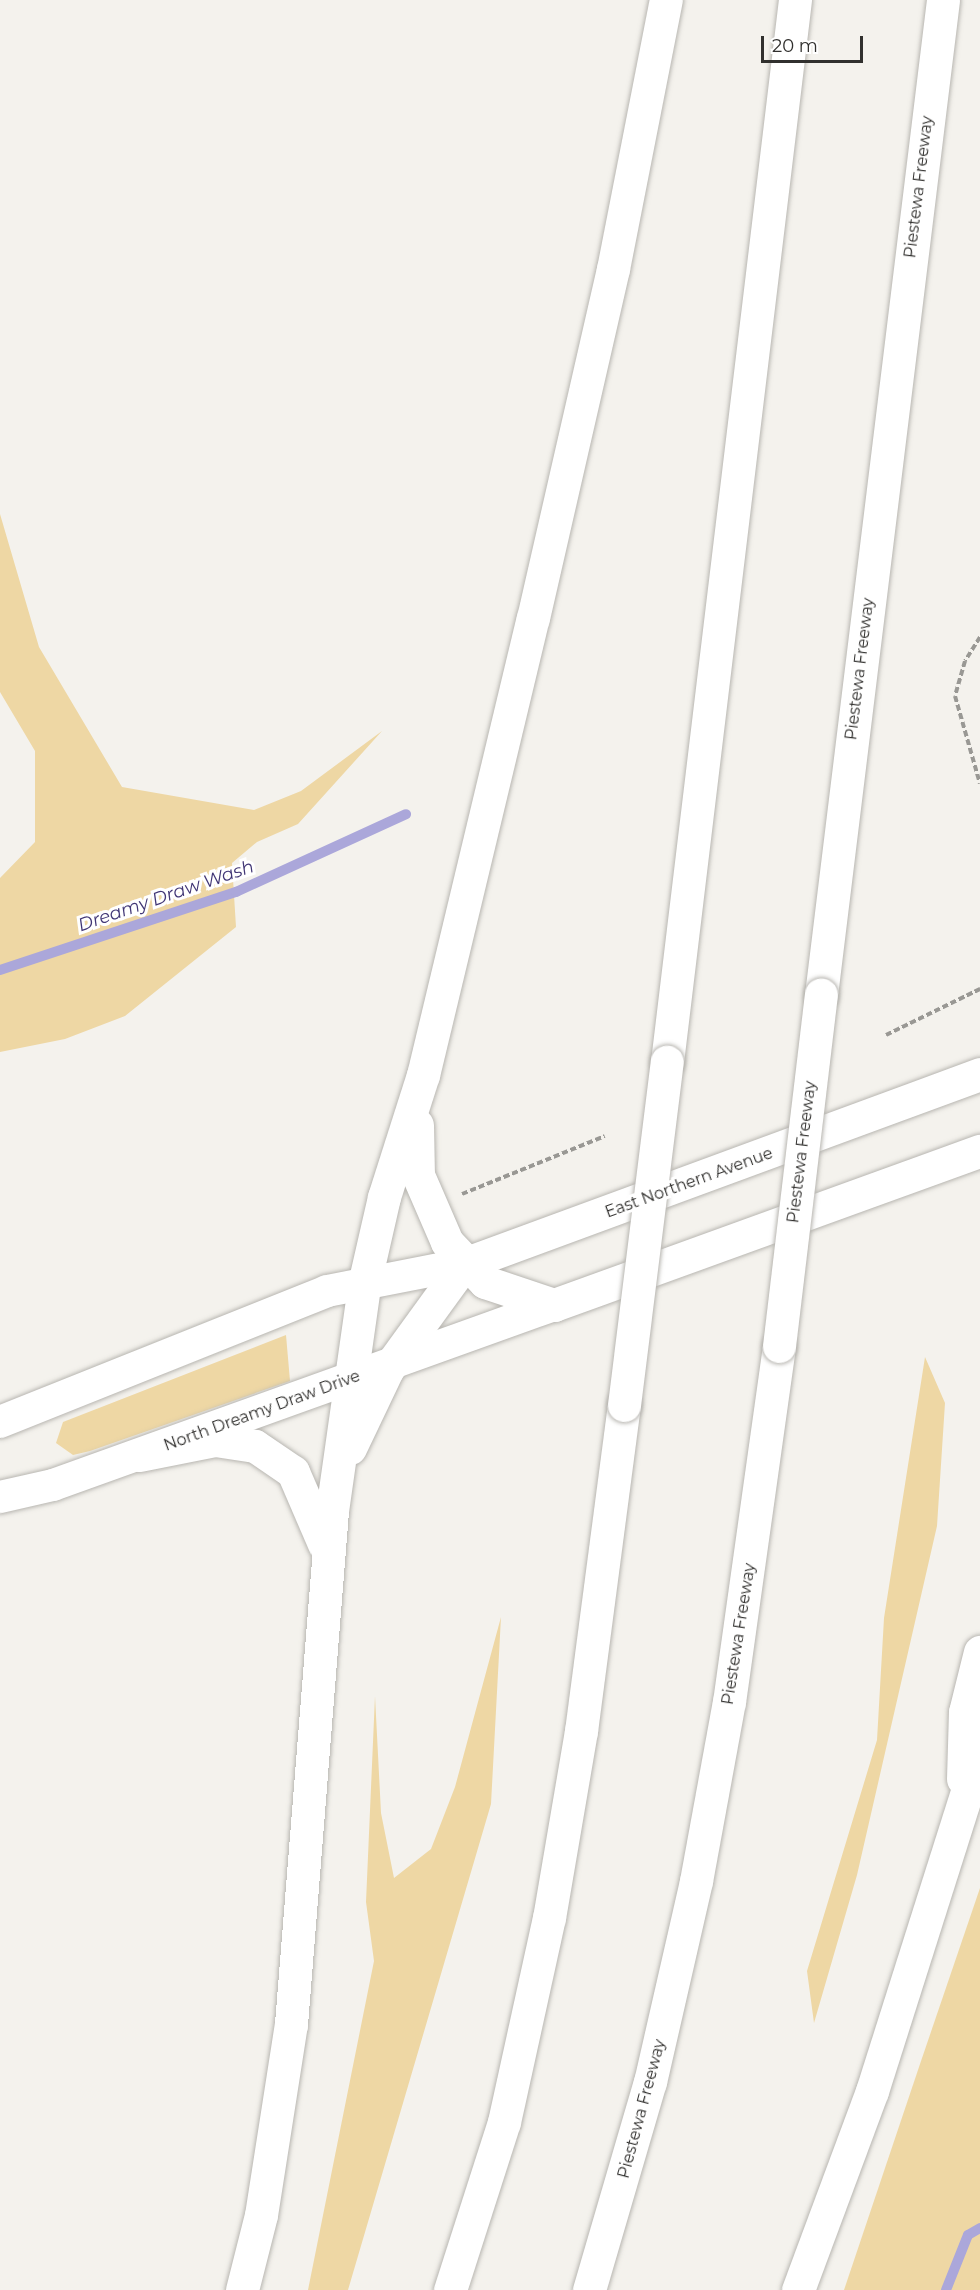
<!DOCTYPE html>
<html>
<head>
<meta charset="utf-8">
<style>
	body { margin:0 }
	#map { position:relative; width:980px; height:2290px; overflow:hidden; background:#f4f2ed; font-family:Montserrat,sans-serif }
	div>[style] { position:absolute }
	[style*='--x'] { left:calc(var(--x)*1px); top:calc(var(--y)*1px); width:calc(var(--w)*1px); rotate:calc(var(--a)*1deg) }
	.green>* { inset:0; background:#eed7a4 }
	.stream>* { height:10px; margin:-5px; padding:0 5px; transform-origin:5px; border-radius:5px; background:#aba7da }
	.path>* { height:4px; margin-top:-2px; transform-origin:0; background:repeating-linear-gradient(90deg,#999894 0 6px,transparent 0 9px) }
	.roads { filter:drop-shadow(0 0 2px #b8b6b1) drop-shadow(0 0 2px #b8b6b1) }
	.street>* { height:32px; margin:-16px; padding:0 16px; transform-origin:16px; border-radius:16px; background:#fff }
	.primary>* { height:33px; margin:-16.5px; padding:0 16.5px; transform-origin:16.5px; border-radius:16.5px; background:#fff }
	.highway>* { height:33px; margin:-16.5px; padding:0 16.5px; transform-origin:16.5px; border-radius:16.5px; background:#fff }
	.bridges { filter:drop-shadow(0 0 2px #b8b6b1) drop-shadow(0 0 2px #b8b6b1) }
	.highway-bridge>* { height:33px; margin:-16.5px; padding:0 16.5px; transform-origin:16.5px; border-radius:16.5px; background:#fff }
	span { translate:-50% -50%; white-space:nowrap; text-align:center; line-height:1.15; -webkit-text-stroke:6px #fff; paint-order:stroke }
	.street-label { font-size:16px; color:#31302e }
	.water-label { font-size:18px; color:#413675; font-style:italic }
	.scale { position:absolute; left:761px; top:36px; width:102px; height:27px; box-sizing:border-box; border:3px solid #31302e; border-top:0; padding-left:8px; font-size:18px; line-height:21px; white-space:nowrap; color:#31302e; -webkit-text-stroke:4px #fff; paint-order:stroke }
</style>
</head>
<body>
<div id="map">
	<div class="green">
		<div style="clip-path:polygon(0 514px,39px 647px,122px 787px,254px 810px,301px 791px,382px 731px,298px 824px,257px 842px,232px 863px,236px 927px,125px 1016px,65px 1039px,0 1052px,0 878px,35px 842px,35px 751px,0 692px)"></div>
		<div style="clip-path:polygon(286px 1335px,290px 1381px,90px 1451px,73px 1455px,56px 1443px,63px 1422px)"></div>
		<div style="clip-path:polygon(925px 1357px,945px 1403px,937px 1526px,857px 1875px,814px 2023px,807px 1971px,877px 1740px,884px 1618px)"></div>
		<div style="clip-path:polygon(501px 1617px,491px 1804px,348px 2290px,308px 2290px,374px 1961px,366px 1902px,375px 1696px,381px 1813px,394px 1878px,431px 1849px,455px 1787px)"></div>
		<div style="clip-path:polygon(980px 1888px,980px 2290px,844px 2290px,919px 2067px)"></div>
	</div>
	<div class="stream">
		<div style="--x:0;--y:970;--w:249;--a:-18.3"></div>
		<div style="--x:236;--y:892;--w:187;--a:-24.6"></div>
		<div style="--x:946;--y:2290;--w:59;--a:-68.2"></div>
		<div style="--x:968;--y:2235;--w:14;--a:-30"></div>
	</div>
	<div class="path">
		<div style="--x:980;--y:637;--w:28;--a:122"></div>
		<div style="--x:965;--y:661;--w:36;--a:106"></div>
		<div style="--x:955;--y:696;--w:91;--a:74.1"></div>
		<div style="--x:886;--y:1035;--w:105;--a:-26.1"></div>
		<div style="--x:462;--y:1194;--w:154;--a:-22.1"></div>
	</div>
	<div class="roads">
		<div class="street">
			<div style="--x:0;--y:1422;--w:352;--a:-21.8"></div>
			<div style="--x:327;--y:1291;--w:140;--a:-11.1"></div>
			<div style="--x:0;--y:1497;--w:54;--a:-12.8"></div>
			<div style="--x:53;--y:1485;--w:532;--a:-19.76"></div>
		</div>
		<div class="primary">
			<div style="--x:464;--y:1264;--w:550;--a:-20.21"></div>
			<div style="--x:554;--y:1305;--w:453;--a:-19.9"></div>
		</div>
		<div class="highway">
			<div style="--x:821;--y:995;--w:1002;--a:-83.01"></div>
			<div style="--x:667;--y:1062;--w:1070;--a:-83.13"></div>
			<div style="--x:417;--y:1125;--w:50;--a:88.9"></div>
			<div style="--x:418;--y:1175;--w:73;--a:66.6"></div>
			<div style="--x:447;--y:1242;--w:55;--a:46.5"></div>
			<div style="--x:485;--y:1282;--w:73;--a:18.4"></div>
			<div style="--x:350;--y:1448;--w:86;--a:-64.6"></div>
			<div style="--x:387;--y:1370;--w:131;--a:-54"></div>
			<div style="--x:139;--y:1455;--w:77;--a:-11.2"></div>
			<div style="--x:215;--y:1440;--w:40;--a:8.5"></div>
			<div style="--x:255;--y:1446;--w:46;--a:34.4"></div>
			<div style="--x:293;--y:1472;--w:78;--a:66.7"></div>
			<div style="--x:963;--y:1779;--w:67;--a:-88.3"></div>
			<div style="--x:965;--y:1712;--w:62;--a:-76"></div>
			<div style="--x:242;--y:2290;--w:77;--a:-75.8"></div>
			<div style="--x:261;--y:2215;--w:193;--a:-81.1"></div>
			<div style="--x:291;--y:2024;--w:515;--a:-85.43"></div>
			<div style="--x:332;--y:1511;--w:233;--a:-81.9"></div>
			<div style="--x:365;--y:1280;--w:85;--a:-77.1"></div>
			<div style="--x:384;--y:1197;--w:128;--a:-72.3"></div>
			<div style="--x:423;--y:1075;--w:470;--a:-76.5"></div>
			<div style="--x:533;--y:618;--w:358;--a:-77.1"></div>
			<div style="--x:613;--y:269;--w:274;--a:-78.9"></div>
			<div style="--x:450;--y:2290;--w:176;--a:-72.2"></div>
			<div style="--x:504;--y:2122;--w:209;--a:-77.6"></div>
			<div style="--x:549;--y:1918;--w:190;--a:-80.3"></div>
			<div style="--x:581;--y:1731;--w:329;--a:-82.5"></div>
			<div style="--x:589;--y:2290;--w:217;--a:-73.7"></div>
			<div style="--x:650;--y:2082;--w:206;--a:-77.1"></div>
			<div style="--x:696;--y:1881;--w:182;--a:-79.6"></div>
			<div style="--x:729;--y:1702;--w:359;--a:-82"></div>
			<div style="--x:798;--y:2290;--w:212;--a:-69.6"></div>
			<div style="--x:872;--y:2091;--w:358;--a:-72.4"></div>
		</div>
	</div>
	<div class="bridges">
		<div class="highway-bridge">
			<div style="--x:779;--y:1346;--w:354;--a:-83.2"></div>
			<div style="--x:624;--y:1405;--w:346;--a:-82.9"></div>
		</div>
	</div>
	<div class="street-label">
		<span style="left:919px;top:187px;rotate:-83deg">Piestewa Freeway</span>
		<span style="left:860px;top:669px;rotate:-83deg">Piestewa Freeway</span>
		<span style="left:802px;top:1152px;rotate:-83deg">Piestewa Freeway</span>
		<span style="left:689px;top:1183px;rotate:-20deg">East Northern Avenue</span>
		<span style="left:262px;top:1411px;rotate:-20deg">North Dreamy Draw Drive</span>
		<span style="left:739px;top:1634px;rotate:-81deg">Piestewa Freeway</span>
		<span style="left:642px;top:2109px;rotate:-75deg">Piestewa Freeway</span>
	</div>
	<div class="water-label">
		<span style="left:166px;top:896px;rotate:-19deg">Dreamy Draw Wash</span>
	</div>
	<div class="scale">20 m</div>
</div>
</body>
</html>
